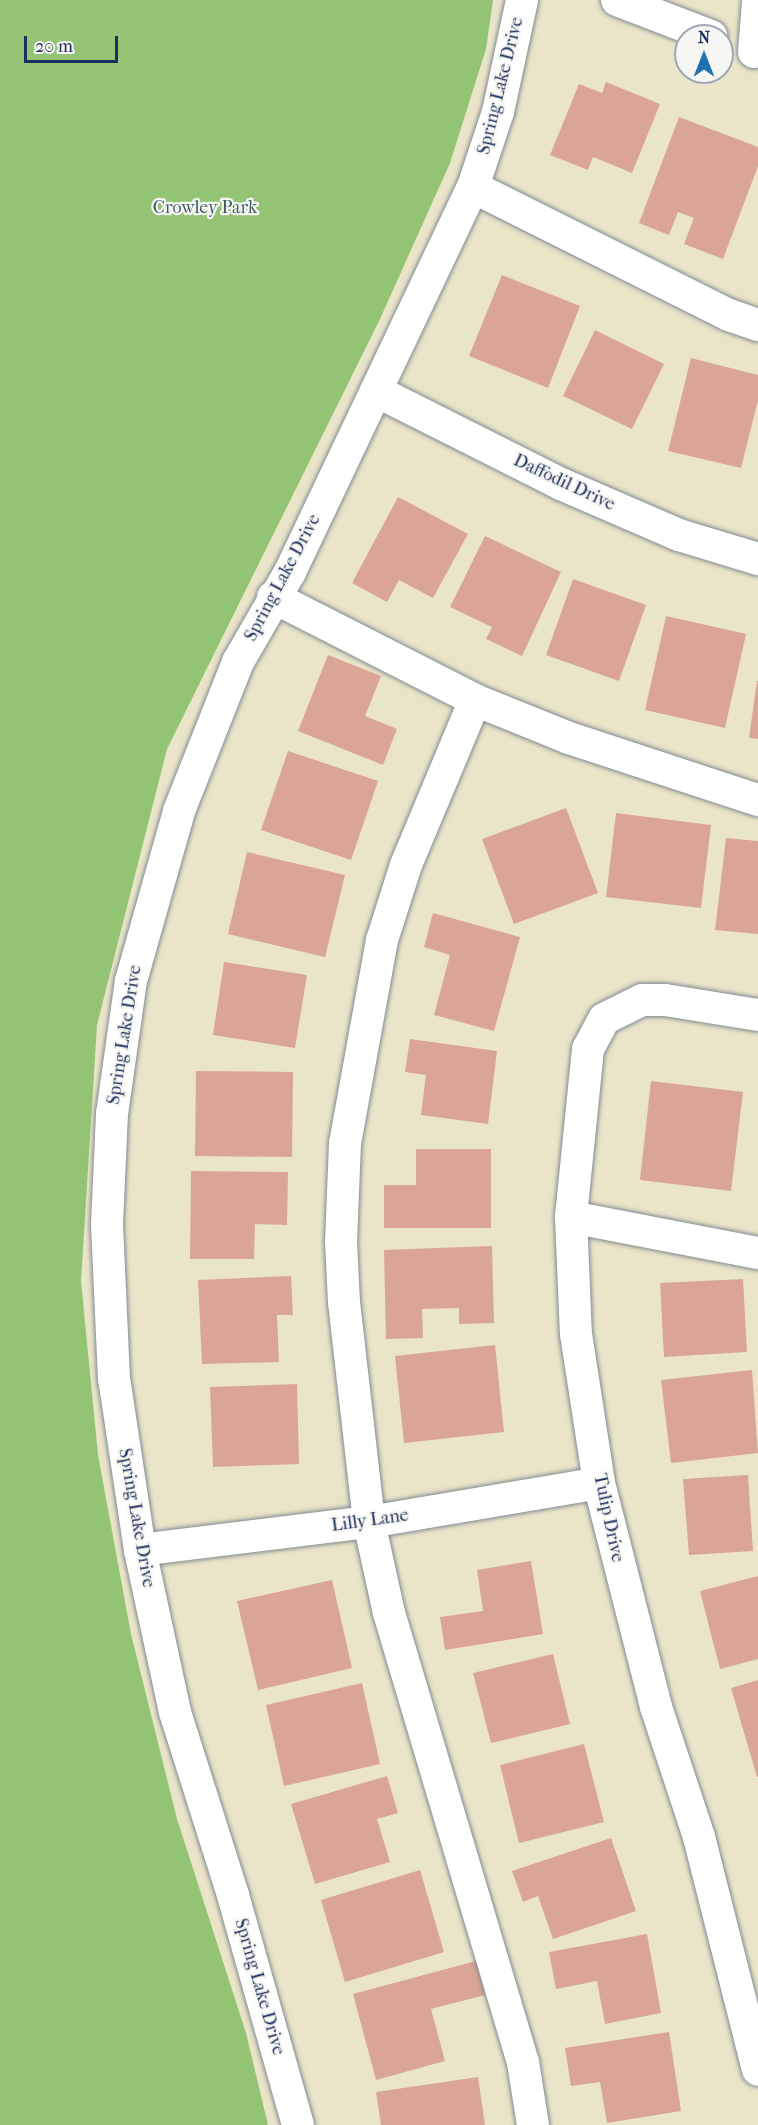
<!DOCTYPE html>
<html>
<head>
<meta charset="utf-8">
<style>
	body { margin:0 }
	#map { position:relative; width:758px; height:2125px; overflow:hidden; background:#eae5c8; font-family:"IM FELL French Canon",serif }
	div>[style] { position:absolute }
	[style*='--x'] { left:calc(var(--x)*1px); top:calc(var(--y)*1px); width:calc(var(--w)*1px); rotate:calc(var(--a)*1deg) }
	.green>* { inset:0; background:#92c474 }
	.building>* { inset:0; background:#daa594 }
	.roads { filter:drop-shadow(0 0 2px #828a93) drop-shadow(0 0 2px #828a93) }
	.minor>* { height:32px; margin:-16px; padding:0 16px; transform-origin:16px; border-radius:16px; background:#fff }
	span { translate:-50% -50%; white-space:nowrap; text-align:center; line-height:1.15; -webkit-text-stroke:4.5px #f6f6f2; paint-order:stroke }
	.street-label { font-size:18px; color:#1b2f5e }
	.park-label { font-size:18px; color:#3f5c65 }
	.north { position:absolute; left:674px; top:24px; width:60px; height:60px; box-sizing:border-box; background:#f6f6f2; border:2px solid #9ea6b7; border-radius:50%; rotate:0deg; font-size:16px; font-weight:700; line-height:24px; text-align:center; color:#1b2f5e }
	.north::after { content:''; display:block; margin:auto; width:21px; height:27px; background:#1f6fb2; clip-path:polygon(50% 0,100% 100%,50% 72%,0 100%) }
	.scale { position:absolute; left:24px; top:36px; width:94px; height:27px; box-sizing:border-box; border:3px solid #1b2f5e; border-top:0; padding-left:8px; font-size:18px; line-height:21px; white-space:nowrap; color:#1b2f5e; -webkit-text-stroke:4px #f6f6f2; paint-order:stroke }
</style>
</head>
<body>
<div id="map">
	<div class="green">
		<div style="clip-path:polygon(0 0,493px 0,486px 49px,450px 163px,380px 319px,167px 749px,97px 1025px,81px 1281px,98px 1455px,131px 1634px,177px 1819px,246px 2033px,268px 2125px,0 2125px)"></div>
	</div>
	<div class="building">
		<div style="clip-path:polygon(606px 82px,660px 104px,632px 173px,593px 157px,588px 170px,550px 155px,579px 84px,602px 93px)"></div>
		<div style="clip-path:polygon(679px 117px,758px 147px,758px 166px,723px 259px,684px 244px,694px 218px,678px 212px,669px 235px,639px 223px)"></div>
		<div style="clip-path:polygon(502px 275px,580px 306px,548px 388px,469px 356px)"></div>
		<div style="clip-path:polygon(595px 330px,664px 364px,632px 429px,563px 396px)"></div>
		<div style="clip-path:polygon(691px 358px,758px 375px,758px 400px,741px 468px,668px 451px)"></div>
		<div style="clip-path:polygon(398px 497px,468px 534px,433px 598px,399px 580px,387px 602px,352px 583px)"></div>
		<div style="clip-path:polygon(485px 536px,561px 572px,522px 656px,486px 639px,492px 627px,450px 607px)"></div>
		<div style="clip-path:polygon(573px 579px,646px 605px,619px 681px,546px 655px)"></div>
		<div style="clip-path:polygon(666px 616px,746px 634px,725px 728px,645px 710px)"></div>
		<div style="clip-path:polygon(328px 655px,381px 676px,365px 716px,397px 729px,383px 765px,298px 731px)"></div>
		<div style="clip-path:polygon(757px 681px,758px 681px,758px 739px,749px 738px)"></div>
		<div style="clip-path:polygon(288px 751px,378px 781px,351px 860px,261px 830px)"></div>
		<div style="clip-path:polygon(566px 808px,598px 893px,514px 924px,482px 839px)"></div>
		<div style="clip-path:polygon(616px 813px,711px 825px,701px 908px,606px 897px)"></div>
		<div style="clip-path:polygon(726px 838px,758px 841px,758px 934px,715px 930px)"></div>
		<div style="clip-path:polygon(247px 852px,345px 875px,325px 957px,228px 934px)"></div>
		<div style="clip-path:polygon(433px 913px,520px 937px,494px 1031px,434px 1015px,450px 955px,424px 947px)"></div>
		<div style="clip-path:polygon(224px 962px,307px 975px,295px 1048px,213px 1035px)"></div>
		<div style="clip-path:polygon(410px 1039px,497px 1051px,488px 1124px,421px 1115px,426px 1075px,405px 1072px)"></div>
		<div style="clip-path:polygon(196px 1071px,293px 1072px,292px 1157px,195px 1156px)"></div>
		<div style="clip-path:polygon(651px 1081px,743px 1092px,731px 1191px,640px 1180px)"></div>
		<div style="clip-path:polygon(416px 1149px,491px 1149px,491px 1228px,384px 1228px,384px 1185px,416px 1185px)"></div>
		<div style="clip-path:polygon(191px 1171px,288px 1172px,287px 1225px,255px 1224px,254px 1259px,190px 1259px)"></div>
		<div style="clip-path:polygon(492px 1246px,494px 1323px,459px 1324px,459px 1308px,422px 1309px,423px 1338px,386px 1339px,384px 1250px)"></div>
		<div style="clip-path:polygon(291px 1276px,293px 1315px,277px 1315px,279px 1362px,202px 1364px,198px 1280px)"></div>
		<div style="clip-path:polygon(743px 1279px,747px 1352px,664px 1357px,660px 1283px)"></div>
		<div style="clip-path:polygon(495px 1345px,504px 1432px,404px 1443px,395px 1356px)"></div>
		<div style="clip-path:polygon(752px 1370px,758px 1453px,671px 1463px,661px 1380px)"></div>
		<div style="clip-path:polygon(297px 1384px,299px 1464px,213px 1467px,210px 1387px)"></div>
		<div style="clip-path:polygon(748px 1475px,753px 1551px,689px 1555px,683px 1479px)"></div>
		<div style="clip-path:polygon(531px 1561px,543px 1634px,445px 1650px,440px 1617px,483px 1611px,477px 1570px)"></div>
		<div style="clip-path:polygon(758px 1576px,758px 1659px,720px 1669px,700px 1591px)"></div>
		<div style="clip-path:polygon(332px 1580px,352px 1668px,258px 1690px,237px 1601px)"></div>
		<div style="clip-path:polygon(553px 1654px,570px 1724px,491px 1743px,473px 1673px)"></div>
		<div style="clip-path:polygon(758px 1680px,758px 1777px,757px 1777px,731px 1688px)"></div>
		<div style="clip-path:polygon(362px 1683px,380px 1764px,284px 1786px,266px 1705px)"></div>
		<div style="clip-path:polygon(584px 1744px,604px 1822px,519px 1843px,500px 1765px)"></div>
		<div style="clip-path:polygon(387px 1776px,398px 1813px,377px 1819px,390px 1862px,315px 1884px,291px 1804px)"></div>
		<div style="clip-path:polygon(611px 1838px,636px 1911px,553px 1939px,538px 1896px,523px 1902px,512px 1871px)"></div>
		<div style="clip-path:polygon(420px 1870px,444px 1952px,345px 1982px,321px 1900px)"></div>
		<div style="clip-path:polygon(647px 1934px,661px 2013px,605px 2024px,597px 1981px,556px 1989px,549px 1952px)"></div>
		<div style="clip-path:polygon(476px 1961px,485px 1995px,431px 2009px,445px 2061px,376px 2080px,353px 1994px)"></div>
		<div style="clip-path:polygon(669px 2032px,681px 2111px,607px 2123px,600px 2082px,571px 2086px,565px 2048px)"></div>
		<div style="clip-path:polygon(478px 2077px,485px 2125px,381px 2125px,376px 2092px)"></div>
	</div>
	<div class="roads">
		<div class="minor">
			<div style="--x:617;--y:0;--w:101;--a:21"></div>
			<div style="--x:754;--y:52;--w:50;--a:-85.4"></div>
			<div style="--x:473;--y:187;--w:286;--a:26.6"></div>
			<div style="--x:729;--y:315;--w:31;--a:19"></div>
			<div style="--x:378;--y:392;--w:205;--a:26.7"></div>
			<div style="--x:561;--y:484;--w:129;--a:23.4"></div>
			<div style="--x:679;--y:535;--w:83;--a:16.9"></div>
			<div style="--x:273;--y:597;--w:227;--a:27"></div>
			<div style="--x:475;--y:700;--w:101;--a:22"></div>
			<div style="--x:569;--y:738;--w:199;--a:18.2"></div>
			<div style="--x:475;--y:700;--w:179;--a:112.7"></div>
			<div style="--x:406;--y:865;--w:79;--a:107.7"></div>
			<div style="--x:382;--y:940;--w:206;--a:100.3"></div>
			<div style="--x:345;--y:1143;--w:98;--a:92.3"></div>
			<div style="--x:341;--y:1241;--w:61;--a:87.2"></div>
			<div style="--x:344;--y:1302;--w:221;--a:83.5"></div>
			<div style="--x:369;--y:1522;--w:93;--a:77.6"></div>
			<div style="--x:389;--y:1613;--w:469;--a:73.4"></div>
			<div style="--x:523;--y:2062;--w:64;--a:81"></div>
			<div style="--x:758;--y:1015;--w:94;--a:-170.8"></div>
			<div style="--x:665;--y:1000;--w:23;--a:180"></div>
			<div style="--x:642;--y:1000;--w:42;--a:153.4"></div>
			<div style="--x:604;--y:1019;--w:34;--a:118"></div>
			<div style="--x:588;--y:1049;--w:169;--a:95.8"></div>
			<div style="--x:571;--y:1217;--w:117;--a:87.6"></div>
			<div style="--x:576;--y:1334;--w:151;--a:81.2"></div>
			<div style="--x:599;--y:1483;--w:231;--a:75.7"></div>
			<div style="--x:656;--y:1707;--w:137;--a:71.7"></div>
			<div style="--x:699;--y:1837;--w:240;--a:75.8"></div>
			<div style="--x:571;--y:1217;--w:190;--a:10.9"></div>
			<div style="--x:140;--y:1550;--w:231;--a:-7"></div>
			<div style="--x:369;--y:1522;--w:233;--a:-9.6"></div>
			<div style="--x:298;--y:2125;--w:239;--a:-105.8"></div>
			<div style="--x:233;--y:1895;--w:192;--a:-107.6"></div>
			<div style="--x:175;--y:1712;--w:166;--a:-102.2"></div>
			<div style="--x:140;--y:1550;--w:173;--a:-98.6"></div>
			<div style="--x:114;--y:1379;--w:155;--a:-92.6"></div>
			<div style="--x:107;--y:1224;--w:110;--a:-87.4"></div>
			<div style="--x:112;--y:1114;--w:134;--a:-81.9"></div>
			<div style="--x:131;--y:981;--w:177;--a:-74.2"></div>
			<div style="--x:179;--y:811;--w:160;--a:-68.4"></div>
			<div style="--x:238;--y:662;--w:104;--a:-60"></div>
			<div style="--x:290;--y:572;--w:426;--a:-64.6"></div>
			<div style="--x:473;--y:187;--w:79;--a:-71.6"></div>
			<div style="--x:498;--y:112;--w:115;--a:-77.9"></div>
		</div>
	</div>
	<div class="street-label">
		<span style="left:501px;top:86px;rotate:-76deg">Spring Lake Drive</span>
		<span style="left:564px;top:483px;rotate:25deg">Daffodil Drive</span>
		<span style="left:283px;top:578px;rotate:-62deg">Spring Lake Drive</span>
		<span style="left:125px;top:1035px;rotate:-81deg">Spring Lake Drive</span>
		<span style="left:136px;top:1518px;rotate:80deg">Spring Lake Drive</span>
		<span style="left:608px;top:1518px;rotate:78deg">Tulip Drive</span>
		<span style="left:370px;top:1521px;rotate:-8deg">Lilly Lane</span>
		<span style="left:259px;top:1987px;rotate:74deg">Spring Lake Drive</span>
	</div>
	<div class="park-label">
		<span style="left:205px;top:208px">Crowley Park</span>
	</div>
	<div class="north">N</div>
	<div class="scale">20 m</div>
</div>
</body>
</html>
